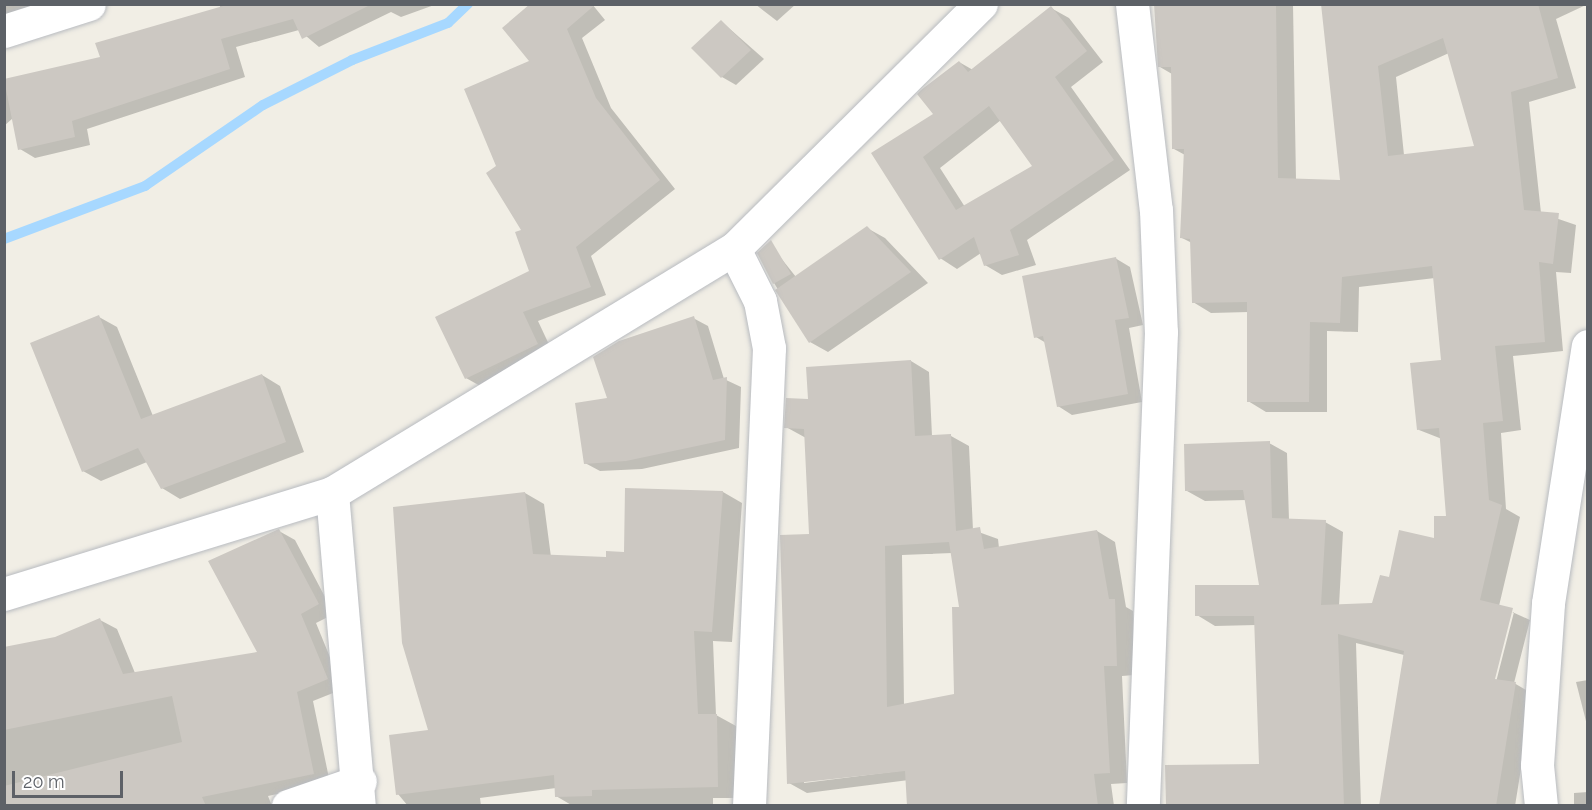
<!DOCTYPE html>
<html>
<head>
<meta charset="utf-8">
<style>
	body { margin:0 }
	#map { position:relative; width:1592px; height:810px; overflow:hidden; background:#f1eee5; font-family:Raleway,sans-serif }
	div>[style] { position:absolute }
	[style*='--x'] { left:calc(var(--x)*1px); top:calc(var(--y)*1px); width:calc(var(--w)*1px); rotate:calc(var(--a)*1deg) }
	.shadow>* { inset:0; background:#0003 }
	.stream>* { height:10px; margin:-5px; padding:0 5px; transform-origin:5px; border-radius:5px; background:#a7d8ff }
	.building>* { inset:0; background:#ccc8c2 }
	.roads { filter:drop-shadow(0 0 2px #b8bbc0) drop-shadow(0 0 2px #b8bbc0) }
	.minor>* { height:33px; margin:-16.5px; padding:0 16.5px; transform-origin:16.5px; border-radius:16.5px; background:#fff }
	span { translate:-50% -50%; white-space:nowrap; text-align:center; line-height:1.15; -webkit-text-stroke:6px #fff; paint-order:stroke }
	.frame { position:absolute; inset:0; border:6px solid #5d6167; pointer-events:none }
	.scale { position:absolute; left:12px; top:771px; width:111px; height:27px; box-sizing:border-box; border:3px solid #5d6167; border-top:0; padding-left:8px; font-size:18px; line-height:21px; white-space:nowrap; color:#5d6167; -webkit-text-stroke:4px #fff; paint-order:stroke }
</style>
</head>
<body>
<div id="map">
	<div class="shadow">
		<div style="clip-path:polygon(4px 4px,40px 4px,4px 19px)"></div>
		<div style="clip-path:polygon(219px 4px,437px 4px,401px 17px,391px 12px,319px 47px,299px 30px,236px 47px,245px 77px,87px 129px,90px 145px,35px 158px,20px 149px,13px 118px,4px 126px,4px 81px,102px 58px,221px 9px)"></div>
		<div style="clip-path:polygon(592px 4px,605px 20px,582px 38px,611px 108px,675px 189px,591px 256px,606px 295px,538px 321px,553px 353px,482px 387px,466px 378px,531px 272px,523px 231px,498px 167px,532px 62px)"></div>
		<div style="clip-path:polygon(755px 4px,796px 4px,777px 21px)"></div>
		<div style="clip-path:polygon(evenodd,1156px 4px,1293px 4px,1296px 180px,1341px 181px,1323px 4px,1588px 4px,1556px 19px,1576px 88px,1529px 102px,1541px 213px,1576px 225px,1571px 273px,1556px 272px,1563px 351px,1513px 356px,1521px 430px,1501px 433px,1506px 509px,1520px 517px,1499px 606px,1530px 620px,1514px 683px,1533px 694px,1515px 806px,1380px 806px,1404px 655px,1356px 643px,1361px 806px,1167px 806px,1260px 765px,1256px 625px,1215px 626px,1197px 615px,1260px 587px,1246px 500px,1205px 501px,1187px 491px,1269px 443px,1287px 453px,1289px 520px,1325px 522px,1343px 532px,1339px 606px,1374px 604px,1390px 579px,1435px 539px,1448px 518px,1442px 439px,1419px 430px,1443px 361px,1435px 278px,1359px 287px,1358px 332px,1327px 331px,1327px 412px,1266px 412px,1248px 401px,1249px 312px,1211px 313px,1193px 302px,1192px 243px,1182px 238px,1185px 155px,1174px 149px,1172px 74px,1160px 67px,1156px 4px,1449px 53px,1476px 147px,1404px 155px,1396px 77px,1449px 53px,1156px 4px,1510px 612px,1514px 612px,1495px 686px,1492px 686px,1510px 612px)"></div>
		<div style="clip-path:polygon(evenodd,1051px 8px,1069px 18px,1103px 62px,1071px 87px,1130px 170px,1027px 240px,1036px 265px,1002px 275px,985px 265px,981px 253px,957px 269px,940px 258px,873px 153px,935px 114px,959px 62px,973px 70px,1051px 8px,1001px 120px,1034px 167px,965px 207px,940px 168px,1001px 120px)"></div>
		<div style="clip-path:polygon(722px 22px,764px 59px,736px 85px,722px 77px)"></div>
		<div style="clip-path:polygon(867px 228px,885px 238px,928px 283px,828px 352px,810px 342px,774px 283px,769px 243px,796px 277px)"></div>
		<div style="clip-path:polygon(1115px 258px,1130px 267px,1143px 325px,1129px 328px,1142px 402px,1072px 415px,1058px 406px,1046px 343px,1036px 337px)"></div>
		<div style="clip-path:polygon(99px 317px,117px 327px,153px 416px,262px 375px,280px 386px,304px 452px,180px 499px,162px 488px,147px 462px,101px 481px,83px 471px)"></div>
		<div style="clip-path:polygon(693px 318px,708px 326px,724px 379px,741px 387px,739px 448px,642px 469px,600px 471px,585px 463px,609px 399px)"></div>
		<div style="clip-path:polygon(evenodd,911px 361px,929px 372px,932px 436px,951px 436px,969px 446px,973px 530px,998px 539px,999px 548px,1097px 531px,1115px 542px,1126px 607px,1133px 611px,1134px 675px,1122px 676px,1127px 783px,1111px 784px,1114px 806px,989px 806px,948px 775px,807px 793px,789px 783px,811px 535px,806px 438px,786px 427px,810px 401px,911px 361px,952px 553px,961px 609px,956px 695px,904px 705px,902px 555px,952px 553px,911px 361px,954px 764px,804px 783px,804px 780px,954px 764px)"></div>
		<div style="clip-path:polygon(627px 490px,723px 492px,742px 503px,732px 642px,713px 641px,716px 715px,736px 726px,737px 798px,713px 798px,713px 806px,573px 806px,556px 796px,556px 788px,480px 798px,481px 806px,408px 806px,398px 794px,429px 731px,525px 493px,544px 504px,551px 557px,607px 559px,625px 554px)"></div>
		<div style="clip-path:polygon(279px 531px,295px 540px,334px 614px,316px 623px,343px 689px,313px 701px,330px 783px,268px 796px,272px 806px,4px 806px,4px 649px,56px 638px,100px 620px,117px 629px,135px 673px,259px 653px)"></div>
		<div style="clip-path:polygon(1588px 680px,1588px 729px,1576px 682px)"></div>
		<div style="clip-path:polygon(1588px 792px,1588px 806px,1574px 806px,1574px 793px)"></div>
	</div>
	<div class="stream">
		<div style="--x:4;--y:239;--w:151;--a:-20.6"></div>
		<div style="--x:145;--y:186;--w:143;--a:-34.5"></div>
		<div style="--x:263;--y:105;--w:100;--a:-26.8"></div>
		<div style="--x:352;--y:60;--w:103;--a:-21.1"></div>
		<div style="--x:448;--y:23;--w:28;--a:-44"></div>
	</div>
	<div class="building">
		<div style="clip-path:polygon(230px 4px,372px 4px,302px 39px,293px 19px,221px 39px,230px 69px,72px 121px,75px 137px,18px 150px,4px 79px,100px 57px,95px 43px)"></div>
		<div style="clip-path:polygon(530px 4px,596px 4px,567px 29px,596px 98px,660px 180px,576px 247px,591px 287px,523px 312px,538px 344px,465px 379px,435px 317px,529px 271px,515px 232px,521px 230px,486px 173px,496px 166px,464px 89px,529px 61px,502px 28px)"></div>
		<div style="clip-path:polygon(evenodd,1154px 4px,1276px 4px,1278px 178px,1340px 180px,1321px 4px,1538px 4px,1558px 78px,1511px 92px,1524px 210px,1559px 213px,1553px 264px,1539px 262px,1545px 342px,1495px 346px,1503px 421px,1483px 423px,1489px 500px,1502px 505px,1480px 600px,1513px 608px,1495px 679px,1516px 682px,1496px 806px,1379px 806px,1404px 651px,1338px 634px,1344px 806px,1166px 806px,1165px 765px,1259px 764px,1254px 616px,1195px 616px,1195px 585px,1259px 585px,1243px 490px,1185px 491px,1184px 444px,1270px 441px,1272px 518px,1326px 520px,1321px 605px,1372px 603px,1380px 575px,1389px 577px,1399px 530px,1434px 538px,1434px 516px,1446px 516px,1439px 428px,1417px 430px,1410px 363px,1441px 360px,1432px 266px,1342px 277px,1340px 323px,1310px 322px,1309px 402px,1247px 402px,1247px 302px,1192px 303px,1190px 239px,1180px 238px,1184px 149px,1172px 149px,1171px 67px,1158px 67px,1154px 4px,1443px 38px,1474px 146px,1388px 156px,1378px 66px,1443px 38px)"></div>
		<div style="clip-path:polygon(evenodd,1051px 6px,1087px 51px,1055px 77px,1114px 160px,1010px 230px,1019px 255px,984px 266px,974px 237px,939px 260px,871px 153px,933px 114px,917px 94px,921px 90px,959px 61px,968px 72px,1051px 6px,989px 106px,1032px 166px,956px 210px,923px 157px,989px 106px)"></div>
		<div style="clip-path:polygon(721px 20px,751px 50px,721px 78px,691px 48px)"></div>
		<div style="clip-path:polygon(867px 226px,911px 272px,809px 343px,775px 290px)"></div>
		<div style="clip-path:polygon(771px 240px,791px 274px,773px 284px,757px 253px)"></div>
		<div style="clip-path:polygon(1116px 257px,1129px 318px,1115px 320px,1128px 394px,1057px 407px,1043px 336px,1034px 338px,1022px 276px)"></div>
		<div style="clip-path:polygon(99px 315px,141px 419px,262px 374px,286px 442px,161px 489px,138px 448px,82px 472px,30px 343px)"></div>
		<div style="clip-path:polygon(694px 316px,713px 380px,727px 377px,725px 440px,626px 461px,584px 464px,575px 403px,607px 398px,593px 357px,619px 341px)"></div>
		<div style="clip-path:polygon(evenodd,911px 360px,915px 436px,951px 434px,956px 531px,980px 527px,984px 549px,1097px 530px,1109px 599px,1115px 599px,1117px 666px,1104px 666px,1110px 773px,1094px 774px,1098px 806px,907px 806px,905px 771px,787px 784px,780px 535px,809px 534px,804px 429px,784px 428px,786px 398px,808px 399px,806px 367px,911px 360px,949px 542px,959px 607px,952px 607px,954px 694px,887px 707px,885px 546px,949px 542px)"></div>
		<div style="clip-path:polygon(625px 488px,723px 491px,712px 632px,694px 631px,698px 714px,717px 714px,718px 787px,592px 790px,592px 796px,555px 797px,554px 775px,396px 795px,389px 735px,428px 730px,402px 643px,393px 507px,525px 492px,533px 554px,606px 557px,606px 551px,624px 552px)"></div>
		<div style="clip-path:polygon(279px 529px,319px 604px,301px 614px,328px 679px,297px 692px,314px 774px,202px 797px,206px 806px,4px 806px,4px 786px,182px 742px,172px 696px,4px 730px,4px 647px,55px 637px,100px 618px,123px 674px,257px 652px,208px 561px)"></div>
	</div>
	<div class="roads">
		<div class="minor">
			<div style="--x:1132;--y:4;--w:207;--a:83.4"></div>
			<div style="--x:1156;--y:210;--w:122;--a:87.7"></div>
			<div style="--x:1161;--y:332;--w:474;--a:92.2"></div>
			<div style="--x:4;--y:31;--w:89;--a:-17.6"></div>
			<div style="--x:734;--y:249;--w:58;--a:63.4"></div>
			<div style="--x:760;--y:301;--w:48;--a:79.2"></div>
			<div style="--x:769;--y:348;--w:458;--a:92.5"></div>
			<div style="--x:332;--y:493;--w:314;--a:85.1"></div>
			<div style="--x:4;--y:594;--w:343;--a:-17.1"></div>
			<div style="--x:332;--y:493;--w:470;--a:-31.3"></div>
			<div style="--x:734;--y:249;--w:348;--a:-44.8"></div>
			<div style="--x:288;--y:806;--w:76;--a:-19.1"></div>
			<div style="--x:1541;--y:806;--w:41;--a:-95.6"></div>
			<div style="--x:1537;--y:765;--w:162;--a:-86.1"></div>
			<div style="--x:1548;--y:603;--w:260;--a:-81.2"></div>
		</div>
	</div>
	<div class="frame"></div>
	<div class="scale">20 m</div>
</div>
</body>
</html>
